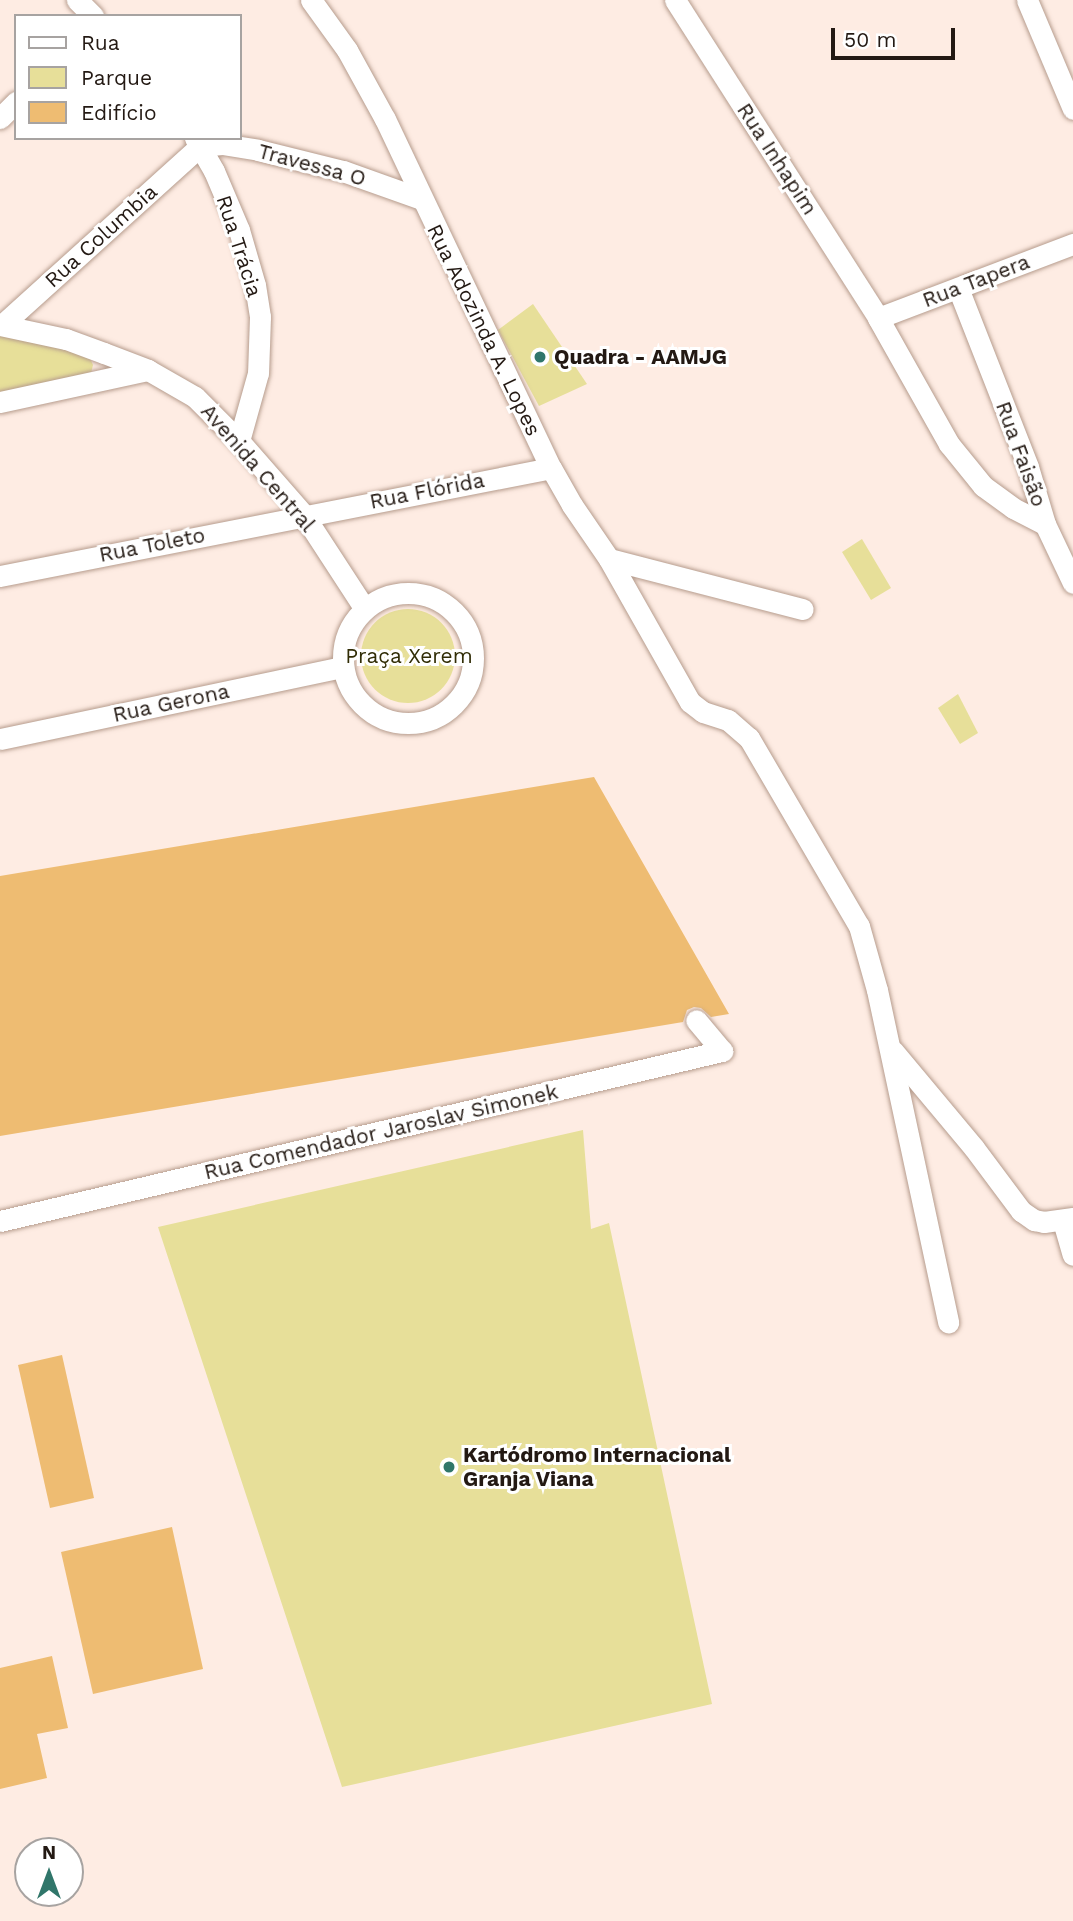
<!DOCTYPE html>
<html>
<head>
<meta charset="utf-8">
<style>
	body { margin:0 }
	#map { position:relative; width:1073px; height:1921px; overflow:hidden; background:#feece3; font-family:"Work Sans",sans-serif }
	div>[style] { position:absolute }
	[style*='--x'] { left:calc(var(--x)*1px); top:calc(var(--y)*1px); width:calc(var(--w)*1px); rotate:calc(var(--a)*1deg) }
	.green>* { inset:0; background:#e7df99 }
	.round { border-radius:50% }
	.building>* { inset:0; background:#eebc72 }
	.roads { filter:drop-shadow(0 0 2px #b69c8d) drop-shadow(0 0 2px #b69c8d) }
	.minor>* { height:21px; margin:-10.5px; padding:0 10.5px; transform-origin:10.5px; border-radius:10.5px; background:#fff }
	.minor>.ring { margin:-10.5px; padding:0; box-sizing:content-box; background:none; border:21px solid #fff; border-radius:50% }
	.dots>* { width:19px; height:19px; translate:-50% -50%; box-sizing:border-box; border:4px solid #fff; border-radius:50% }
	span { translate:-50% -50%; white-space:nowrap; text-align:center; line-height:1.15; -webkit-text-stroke:6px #fff; paint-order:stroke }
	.street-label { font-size:21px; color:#231913 }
	.poi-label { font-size:21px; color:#231913; font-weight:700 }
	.left { translate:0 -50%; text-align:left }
	.park-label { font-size:21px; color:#312d06 }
	.legend { position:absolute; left:14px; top:14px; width:228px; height:126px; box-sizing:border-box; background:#fff; border:2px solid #a7a3a1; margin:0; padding:9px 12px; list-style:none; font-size:21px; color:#231913 }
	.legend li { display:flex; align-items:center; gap:14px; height:35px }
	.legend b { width:35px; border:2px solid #a7a3a1 }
	.north { position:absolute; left:14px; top:1837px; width:70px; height:70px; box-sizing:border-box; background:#fff; border:2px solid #a7a3a1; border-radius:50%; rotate:0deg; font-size:19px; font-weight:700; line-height:28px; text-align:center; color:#231913 }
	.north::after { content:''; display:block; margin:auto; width:24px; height:32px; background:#30766a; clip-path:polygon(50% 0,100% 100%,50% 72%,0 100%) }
	.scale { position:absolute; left:831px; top:28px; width:124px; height:32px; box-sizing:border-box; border:4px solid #231913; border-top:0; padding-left:9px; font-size:21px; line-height:24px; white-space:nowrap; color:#231913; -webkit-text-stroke:5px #fff; paint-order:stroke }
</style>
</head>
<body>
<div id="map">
	<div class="green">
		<div style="clip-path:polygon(533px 304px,587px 384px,539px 406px,498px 330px)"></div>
		<div style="clip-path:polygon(0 332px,89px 356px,93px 365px,91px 373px,0 396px)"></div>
		<div style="clip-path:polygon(862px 539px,891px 588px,871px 600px,842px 552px)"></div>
		<div class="round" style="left:361px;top:609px;width:94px;height:94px"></div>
		<div style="clip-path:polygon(958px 694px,978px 733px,960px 744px,938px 708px)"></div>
		<div style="clip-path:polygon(583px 1130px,591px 1229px,609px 1223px,712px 1704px,342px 1787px,158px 1227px)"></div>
	</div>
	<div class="building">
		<div style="clip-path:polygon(594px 777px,729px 1014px,711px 1017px,701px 1008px,694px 1007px,687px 1010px,683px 1022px,0 1136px,0 876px)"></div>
		<div style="clip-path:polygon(62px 1355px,94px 1498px,50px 1508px,18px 1365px)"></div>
		<div style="clip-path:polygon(172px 1527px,203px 1669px,93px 1694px,61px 1552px)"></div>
		<div style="clip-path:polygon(52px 1656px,68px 1728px,37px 1734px,47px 1778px,0 1789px,0 1668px)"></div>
	</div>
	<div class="roads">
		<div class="minor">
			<div style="--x:77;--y:0;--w:23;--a:45"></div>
			<div style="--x:311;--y:0;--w:62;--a:54.2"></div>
			<div style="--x:347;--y:50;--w:79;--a:61.2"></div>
			<div style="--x:385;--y:119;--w:386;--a:64.6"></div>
			<div style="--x:551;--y:468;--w:43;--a:60.4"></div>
			<div style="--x:572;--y:505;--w:65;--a:55.6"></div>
			<div style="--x:609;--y:559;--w:164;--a:60.5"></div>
			<div style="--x:690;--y:702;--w:16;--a:38"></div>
			<div style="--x:703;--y:712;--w:26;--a:18"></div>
			<div style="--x:728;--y:720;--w:28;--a:41"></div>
			<div style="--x:749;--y:738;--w:218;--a:59.7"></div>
			<div style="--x:859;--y:926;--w:66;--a:74.3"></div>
			<div style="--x:877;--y:990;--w:340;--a:77.9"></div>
			<div style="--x:675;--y:0;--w:377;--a:57.4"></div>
			<div style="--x:878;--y:318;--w:145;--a:60.6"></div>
			<div style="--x:949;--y:444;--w:54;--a:51"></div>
			<div style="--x:983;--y:486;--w:37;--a:36"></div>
			<div style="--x:1013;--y:508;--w:36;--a:27"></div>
			<div style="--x:1027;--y:0;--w:118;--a:67.1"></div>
			<div style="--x:0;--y:118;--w:23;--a:-45"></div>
			<div style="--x:195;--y:138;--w:38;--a:60"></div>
			<div style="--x:214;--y:171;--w:64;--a:67"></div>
			<div style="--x:239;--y:230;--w:57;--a:73.8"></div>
			<div style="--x:255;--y:285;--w:32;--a:81"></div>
			<div style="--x:260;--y:317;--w:56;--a:92"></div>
			<div style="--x:258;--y:373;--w:71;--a:105.6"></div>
			<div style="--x:958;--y:288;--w:192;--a:68.6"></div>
			<div style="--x:1028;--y:467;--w:59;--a:73.4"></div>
			<div style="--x:1045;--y:524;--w:65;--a:64.6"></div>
			<div style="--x:878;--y:318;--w:209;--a:-20.8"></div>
			<div style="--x:0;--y:325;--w:67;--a:12"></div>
			<div style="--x:66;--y:339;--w:40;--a:20.2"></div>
			<div style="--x:104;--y:353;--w:47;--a:21.1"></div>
			<div style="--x:148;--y:370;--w:54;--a:29.9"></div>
			<div style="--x:195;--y:397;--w:62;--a:45"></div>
			<div style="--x:239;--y:441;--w:97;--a:48.8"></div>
			<div style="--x:303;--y:514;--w:113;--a:56.9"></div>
			<div style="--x:2;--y:325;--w:267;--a:-42.1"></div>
			<div style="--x:200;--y:146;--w:22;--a:-5"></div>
			<div style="--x:222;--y:144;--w:36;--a:9"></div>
			<div style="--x:258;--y:150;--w:88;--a:13.9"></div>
			<div style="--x:343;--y:171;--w:83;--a:19.7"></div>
			<div style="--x:0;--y:402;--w:151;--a:-12.2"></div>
			<div style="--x:609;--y:559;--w:200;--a:14.5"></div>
			<div style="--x:0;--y:576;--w:561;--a:-11.09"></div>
			<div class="ring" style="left:343px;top:593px;width:109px;height:109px"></div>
			<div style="--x:0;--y:739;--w:350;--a:-11.9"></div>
			<div style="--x:893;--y:1051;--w:126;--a:50.1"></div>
			<div style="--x:974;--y:1148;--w:79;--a:53.3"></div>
			<div style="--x:1021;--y:1211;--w:16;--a:35"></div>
			<div style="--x:1034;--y:1220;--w:10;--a:11"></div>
			<div style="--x:1044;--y:1222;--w:29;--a:-8"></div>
			<div style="--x:0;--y:1221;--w:742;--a:-13.25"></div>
			<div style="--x:722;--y:1051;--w:40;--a:-130"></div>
			<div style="--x:1063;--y:1221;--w:35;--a:74"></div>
		</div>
	</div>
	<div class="dots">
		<div style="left:540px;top:357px;background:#30766a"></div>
		<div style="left:449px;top:1467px;background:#30766a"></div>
	</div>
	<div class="street-label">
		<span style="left:777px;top:159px;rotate:57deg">Rua Inhapim</span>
		<span style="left:312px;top:165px;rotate:15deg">Travessa O</span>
		<span style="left:101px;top:236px;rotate:-42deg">Rua Columbia</span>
		<span style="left:239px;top:246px;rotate:72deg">Rua Trácia</span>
		<span style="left:976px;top:281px;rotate:-21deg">Rua Tapera</span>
		<span style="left:484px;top:330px;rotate:64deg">Rua Adozinda A. Lopes</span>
		<span style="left:1021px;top:454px;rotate:70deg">Rua Faisão</span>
		<span style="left:258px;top:468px;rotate:49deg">Avenida Central</span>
		<span style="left:427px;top:491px;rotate:-11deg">Rua Flórida</span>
		<span style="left:152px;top:545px;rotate:-11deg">Rua Toleto</span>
		<span style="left:171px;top:703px;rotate:-12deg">Rua Gerona</span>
		<span style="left:381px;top:1132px;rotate:-13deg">Rua Comendador Jaroslav Simonek</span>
	</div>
	<div class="poi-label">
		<span class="left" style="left:554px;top:357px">Quadra - AAMJG</span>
		<span class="left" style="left:463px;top:1467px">Kartódromo Internacional<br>Granja Viana</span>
	</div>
	<div class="park-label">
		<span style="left:409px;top:656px">Praça Xerem</span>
	</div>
	<ul class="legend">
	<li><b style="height:9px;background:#fff"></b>Rua</li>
	<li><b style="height:19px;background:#e7df99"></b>Parque</li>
	<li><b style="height:19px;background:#eebc72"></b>Edifício</li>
	</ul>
	<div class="north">N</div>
	<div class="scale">50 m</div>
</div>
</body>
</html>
